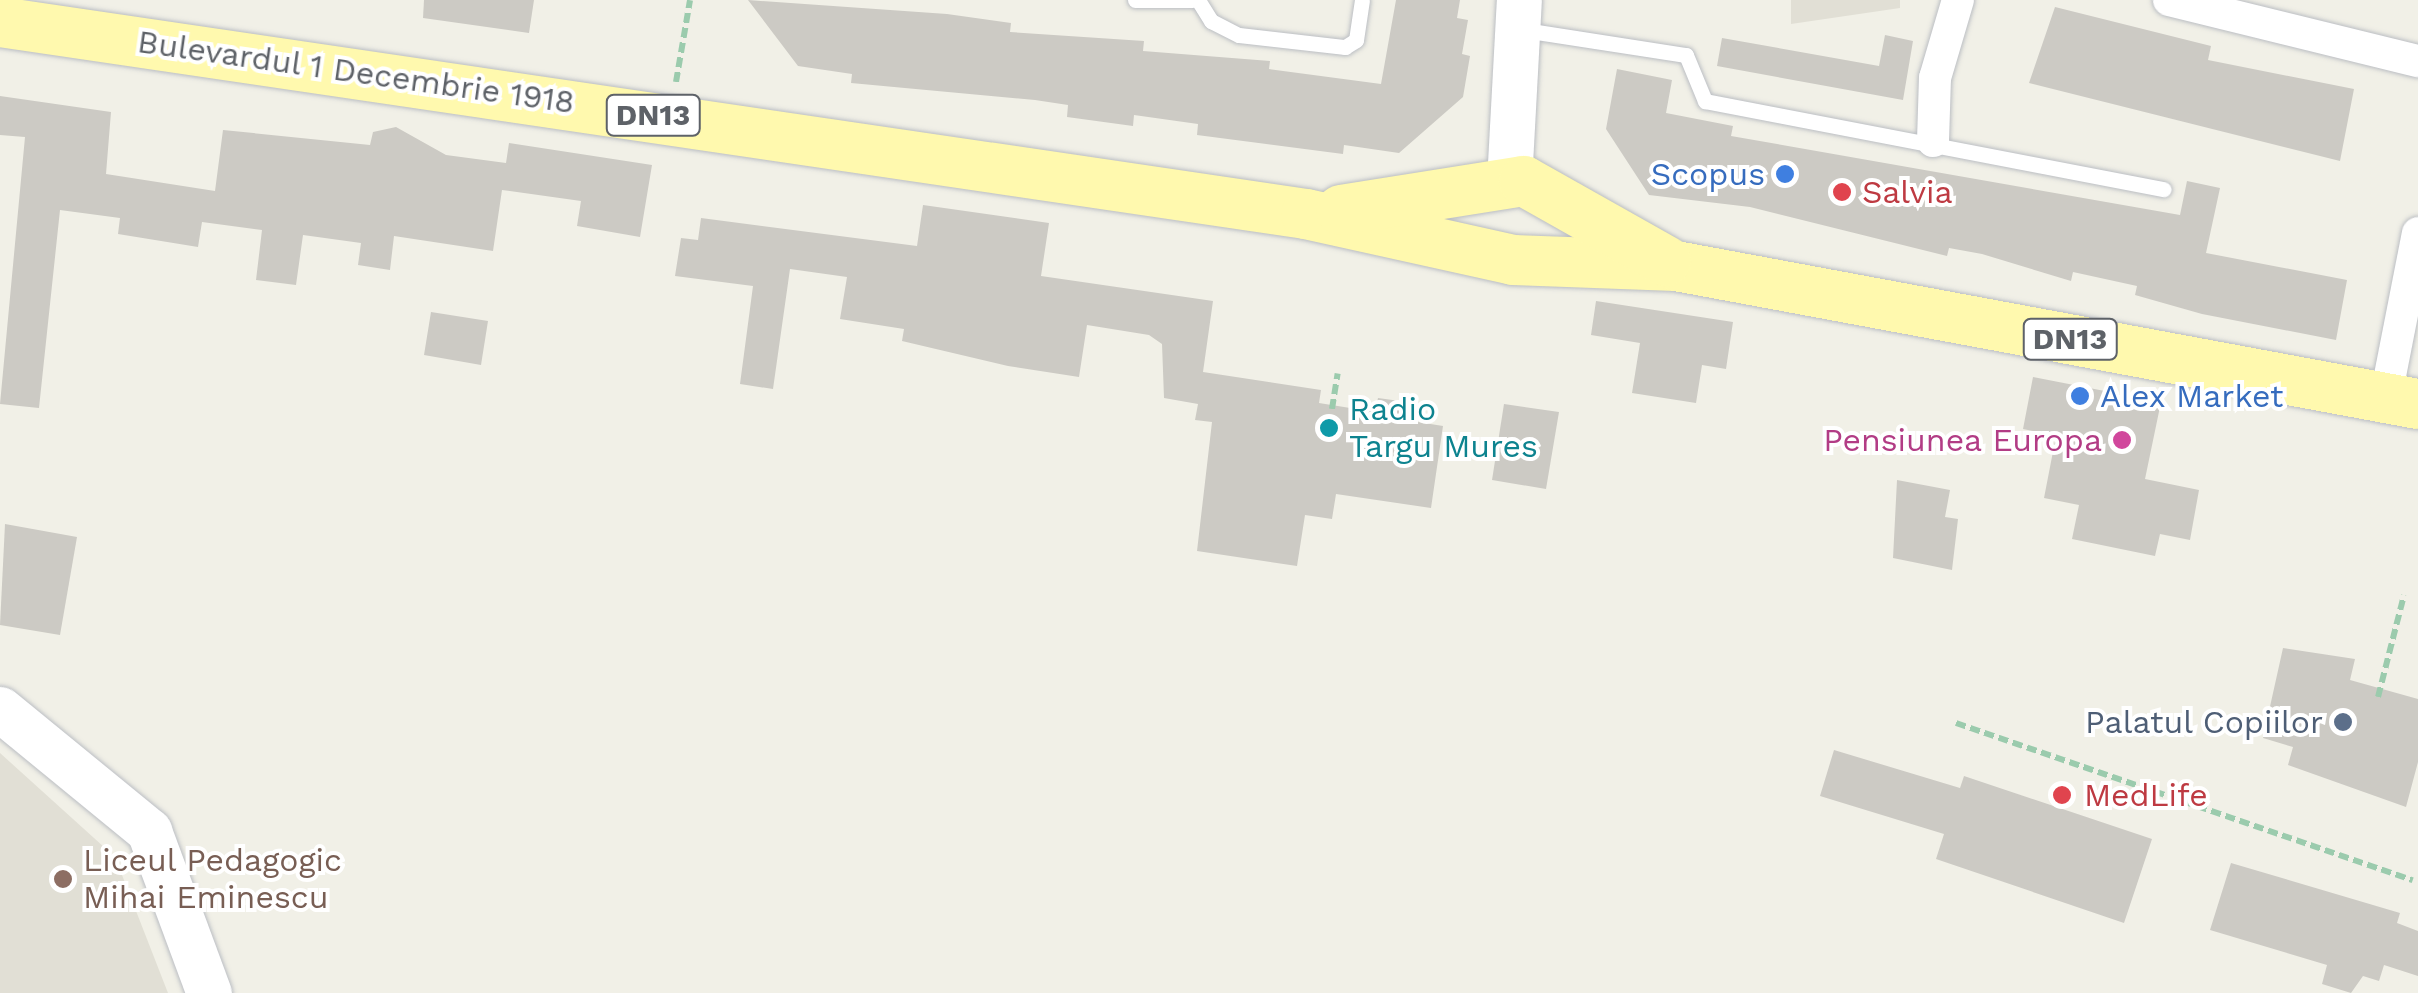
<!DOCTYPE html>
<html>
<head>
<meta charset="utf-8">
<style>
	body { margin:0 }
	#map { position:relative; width:2418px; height:993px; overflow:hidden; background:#f1f0e7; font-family:"Work Sans",sans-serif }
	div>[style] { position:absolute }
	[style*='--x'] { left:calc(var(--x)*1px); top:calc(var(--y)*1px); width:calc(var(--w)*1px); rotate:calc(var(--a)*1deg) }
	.education>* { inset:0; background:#e1dfd5 }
	.building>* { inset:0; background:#cccac4 }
	.path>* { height:6px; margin-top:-3px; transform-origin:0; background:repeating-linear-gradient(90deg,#9bcbad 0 10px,transparent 0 15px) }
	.roads { filter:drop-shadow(0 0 2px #bbbec3) drop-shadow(0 0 2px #bbbec3) }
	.lane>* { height:15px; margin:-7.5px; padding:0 7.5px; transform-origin:7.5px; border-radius:7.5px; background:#fff }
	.street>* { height:32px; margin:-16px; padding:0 16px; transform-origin:16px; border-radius:16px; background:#fff }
	.secondary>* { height:45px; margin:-22.5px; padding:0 22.5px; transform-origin:22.5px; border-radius:22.5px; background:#fff }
	.primary>* { height:50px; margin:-25px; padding:0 25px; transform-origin:25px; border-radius:25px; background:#fff9ae }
	.dots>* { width:28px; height:28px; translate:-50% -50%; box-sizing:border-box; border:5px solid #fff; border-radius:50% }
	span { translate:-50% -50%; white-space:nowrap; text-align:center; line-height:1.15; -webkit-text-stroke:8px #fff; paint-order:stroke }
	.shield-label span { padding:2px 8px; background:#fff; border:2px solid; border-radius:8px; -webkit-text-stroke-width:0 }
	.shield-label { font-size:30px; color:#5e6268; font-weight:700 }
	.street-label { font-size:32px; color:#5e6268 }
	.shop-label { font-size:32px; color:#366cbe }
	.right { translate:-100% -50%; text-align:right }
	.left { translate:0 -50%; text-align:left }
	.health-label { font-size:32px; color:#be3a42 }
	.culture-label { font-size:32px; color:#0d838f }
	.hotel-label { font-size:32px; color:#b23c85 }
	.service-label { font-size:32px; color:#4e5e75 }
	.education-label { font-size:32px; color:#785e54 }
</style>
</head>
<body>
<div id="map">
	<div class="education">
		<div style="clip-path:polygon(1791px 0,1900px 0,1900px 8px,1791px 24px)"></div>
		<div style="clip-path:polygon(0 753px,115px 857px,168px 993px,0 993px)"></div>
	</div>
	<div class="building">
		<div style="clip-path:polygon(424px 0,534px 0,529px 33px,423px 18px)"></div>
		<div style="clip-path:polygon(748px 0,947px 14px,1011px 23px,1010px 32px,1144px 41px,1143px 51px,1270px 61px,1269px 69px,1381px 84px,1396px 0,1460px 0,1457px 18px,1468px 20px,1462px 54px,1470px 56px,1463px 97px,1399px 153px,1344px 145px,1343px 154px,1197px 135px,1198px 124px,1134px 115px,1133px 126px,1067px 117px,1068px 105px,1035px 100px,851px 83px,852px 74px,798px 66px)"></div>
		<div style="clip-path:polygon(2055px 7px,2211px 46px,2208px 60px,2354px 89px,2340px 161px,2029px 83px)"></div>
		<div style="clip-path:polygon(1885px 35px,1913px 41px,1903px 100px,1717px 66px,1722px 38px,1879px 66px)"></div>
		<div style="clip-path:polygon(1617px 69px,1672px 80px,1666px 113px,1733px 126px,1731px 136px,2180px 215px,2187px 181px,2220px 188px,2206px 253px,2347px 280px,2336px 340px,2202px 314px,2135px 295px,2137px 286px,2073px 272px,2071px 281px,1982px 254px,1949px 248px,1947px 256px,1750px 207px,1649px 195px,1606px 129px)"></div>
		<div style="clip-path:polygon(0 96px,111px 112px,106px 174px,215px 191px,223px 130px,370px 145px,373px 132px,396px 127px,446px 155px,506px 163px,509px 143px,652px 165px,640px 237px,577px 226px,581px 201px,502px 190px,493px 251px,394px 236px,390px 270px,358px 265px,361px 243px,303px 235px,296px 285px,256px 280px,262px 230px,202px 222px,198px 247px,118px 234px,120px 218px,60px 210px,39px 408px,0 404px,25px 137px,0 135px)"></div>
		<div style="clip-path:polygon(923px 205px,1049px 223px,1041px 276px,1213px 301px,1203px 372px,1321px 390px,1319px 403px,1375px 412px,1378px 398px,1421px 404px,1418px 422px,1443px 426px,1431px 508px,1336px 494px,1332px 519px,1305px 515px,1297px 566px,1197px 551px,1212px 422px,1195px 420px,1198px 404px,1164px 398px,1162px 344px,1149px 335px,1087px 325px,1079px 377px,1008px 366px,902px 341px,904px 329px,840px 319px,847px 277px,790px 269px,773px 389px,740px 384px,753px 286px,675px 276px,681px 238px,698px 240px,701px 218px,917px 246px)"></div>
		<div style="clip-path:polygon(1596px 301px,1733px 322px,1726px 369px,1702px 365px,1696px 403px,1632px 393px,1640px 343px,1591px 335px)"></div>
		<div style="clip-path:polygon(431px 312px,488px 321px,481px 365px,424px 355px)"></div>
		<div style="clip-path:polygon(2033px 377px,2161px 402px,2145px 479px,2199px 490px,2190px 540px,2160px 534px,2155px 556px,2072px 539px,2079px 505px,2044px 498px,2056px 436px,2023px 429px)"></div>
		<div style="clip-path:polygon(1504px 404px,1559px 412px,1546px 489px,1492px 480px)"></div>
		<div style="clip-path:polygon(1897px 480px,1950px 490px,1945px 517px,1958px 519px,1952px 570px,1893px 558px)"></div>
		<div style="clip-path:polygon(5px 524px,77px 537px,60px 635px,0 625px)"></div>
		<div style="clip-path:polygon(2283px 648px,2355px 659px,2350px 680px,2418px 699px,2418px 762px,2406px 807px,2288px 765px,2293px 747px,2263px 738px)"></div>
		<div style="clip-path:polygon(1834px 750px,1960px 788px,1964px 776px,2152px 839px,2124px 923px,1936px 859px,1944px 834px,1820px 796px)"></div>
		<div style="clip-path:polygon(2231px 863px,2400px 913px,2397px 923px,2418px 931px,2418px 976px,2384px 965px,2379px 981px,2363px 976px,2351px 993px,2322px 984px,2327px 965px,2210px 930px)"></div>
	</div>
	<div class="path">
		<div style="--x:676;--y:82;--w:83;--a:-80.3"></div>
		<div style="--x:1332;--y:409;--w:36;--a:-81"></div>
		<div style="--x:2378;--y:697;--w:105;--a:-75.7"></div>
		<div style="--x:1956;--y:723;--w:483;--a:19"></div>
	</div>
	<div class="roads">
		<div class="lane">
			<div style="--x:1135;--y:0;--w:57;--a:0"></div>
			<div style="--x:1198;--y:0;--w:25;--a:58"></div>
			<div style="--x:1211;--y:21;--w:31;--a:27"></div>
			<div style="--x:1239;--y:35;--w:107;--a:6.5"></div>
			<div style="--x:1345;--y:47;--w:13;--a:-32"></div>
			<div style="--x:1356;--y:40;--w:40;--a:-81.5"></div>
			<div style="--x:1524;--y:30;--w:164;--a:8.8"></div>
			<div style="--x:1686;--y:55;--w:50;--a:67.6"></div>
			<div style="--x:1705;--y:101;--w:467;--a:10.9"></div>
		</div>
		<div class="street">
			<div style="--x:2169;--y:0;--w:256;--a:13.8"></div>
			<div style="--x:1933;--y:141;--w:63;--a:-88.2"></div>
			<div style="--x:1935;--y:78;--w:81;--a:-73.6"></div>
			<div style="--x:2386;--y:396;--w:166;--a:-78.9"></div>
		</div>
		<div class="secondary">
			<div style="--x:1509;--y:182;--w:182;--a:-86.9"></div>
			<div style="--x:0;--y:709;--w:193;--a:39.3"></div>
			<div style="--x:149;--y:831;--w:173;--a:69.7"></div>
		</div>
		<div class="primary">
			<div style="--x:0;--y:22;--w:1320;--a:8.36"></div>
			<div style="--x:1306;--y:214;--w:212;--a:12.5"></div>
			<div style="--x:1513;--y:260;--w:163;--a:2.1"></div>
			<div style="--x:1676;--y:266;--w:755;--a:10.54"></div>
			<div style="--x:1341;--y:210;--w:185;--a:-9"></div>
			<div style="--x:1524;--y:181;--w:163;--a:29.4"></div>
		</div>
	</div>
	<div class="dots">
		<div style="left:1785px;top:174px;background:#3f7fe0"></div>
		<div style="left:1842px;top:192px;background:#e0444e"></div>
		<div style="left:2080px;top:396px;background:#3f7fe0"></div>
		<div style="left:1329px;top:428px;background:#0f9aa8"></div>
		<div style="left:2122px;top:440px;background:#d1479c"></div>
		<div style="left:2343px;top:722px;background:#5c6f8a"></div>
		<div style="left:2062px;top:795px;background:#e0444e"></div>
		<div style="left:63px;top:879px;background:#8d6e63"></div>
	</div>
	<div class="shield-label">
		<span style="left:653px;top:115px">DN13</span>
		<span style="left:2070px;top:339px">DN13</span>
	</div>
	<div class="street-label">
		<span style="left:356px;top:72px;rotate:8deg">Bulevardul 1 Decembrie 1918</span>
	</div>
	<div class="shop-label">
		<span class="right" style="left:1765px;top:174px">Scopus</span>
		<span class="left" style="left:2100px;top:396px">Alex Market</span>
	</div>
	<div class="health-label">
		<span class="left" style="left:1862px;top:192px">Salvia</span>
		<span class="left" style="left:2084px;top:795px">MedLife</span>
	</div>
	<div class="culture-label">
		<span class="left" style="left:1349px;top:428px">Radio<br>Targu Mures</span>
	</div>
	<div class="hotel-label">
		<span class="right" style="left:2102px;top:440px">Pensiunea Europa</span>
	</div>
	<div class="service-label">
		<span class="right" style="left:2323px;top:722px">Palatul Copiilor</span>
	</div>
	<div class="education-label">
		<span class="left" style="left:83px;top:879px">Liceul Pedagogic<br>Mihai Eminescu</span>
	</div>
</div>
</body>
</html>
